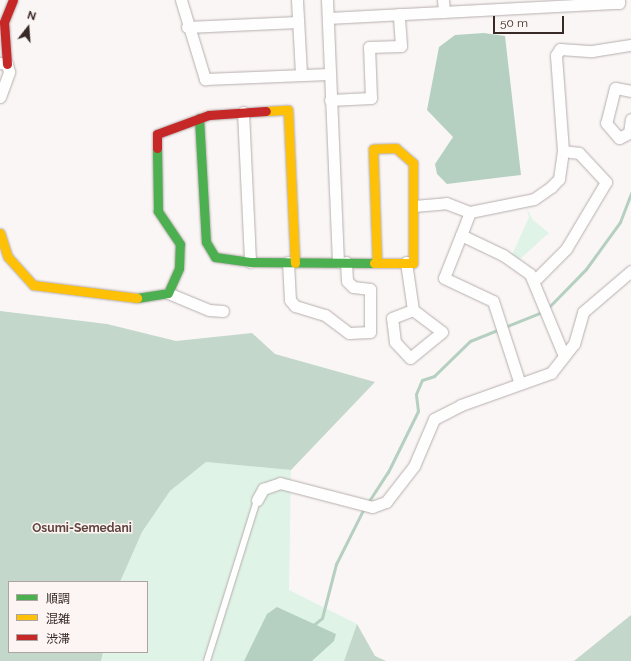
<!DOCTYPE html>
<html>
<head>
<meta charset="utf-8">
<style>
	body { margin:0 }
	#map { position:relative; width:631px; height:661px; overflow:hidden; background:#faf6f5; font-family:Raleway,"Noto Sans JP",sans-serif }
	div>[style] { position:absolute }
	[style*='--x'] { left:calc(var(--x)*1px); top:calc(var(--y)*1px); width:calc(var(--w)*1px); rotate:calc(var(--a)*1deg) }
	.green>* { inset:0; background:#e0f3e7 }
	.forest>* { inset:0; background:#c3d7cb }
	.water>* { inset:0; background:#b5d0c0 }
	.stream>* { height:3px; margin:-1.5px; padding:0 1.5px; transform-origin:1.5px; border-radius:1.5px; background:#b5d0c0 }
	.roads { filter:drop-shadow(0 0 1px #b6aead) drop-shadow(0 0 1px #b6aead) }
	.lane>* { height:5.5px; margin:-2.75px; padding:0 2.75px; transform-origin:2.75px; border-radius:2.75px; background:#fefefe }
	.street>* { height:11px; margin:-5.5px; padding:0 5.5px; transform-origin:5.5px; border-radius:5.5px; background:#fefefe }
	.fast>* { height:9px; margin:-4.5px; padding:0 4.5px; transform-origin:4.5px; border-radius:4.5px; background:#4caf50 }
	.slow>* { height:9px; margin:-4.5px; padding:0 4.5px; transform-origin:4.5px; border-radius:4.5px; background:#ffc107 }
	.jam>* { height:9px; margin:-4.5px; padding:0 4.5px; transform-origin:4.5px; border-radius:4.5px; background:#c62828 }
	span { translate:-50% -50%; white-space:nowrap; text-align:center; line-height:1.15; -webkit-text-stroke:3px #fcf5f3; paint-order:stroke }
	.neighbourhood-label { font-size:12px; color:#60443e; font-weight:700 }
	.legend { position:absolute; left:8px; top:581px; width:140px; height:72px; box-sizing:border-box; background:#fcf5f3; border:1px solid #ada3a1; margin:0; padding:5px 7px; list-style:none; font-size:12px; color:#362926 }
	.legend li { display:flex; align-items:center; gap:8px; height:20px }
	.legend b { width:20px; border:1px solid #ada3a1 }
	.north { position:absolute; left:8px; top:8px; width:40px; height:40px; -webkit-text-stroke:3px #fcf5f3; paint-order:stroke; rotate:17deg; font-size:11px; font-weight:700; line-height:16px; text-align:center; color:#362926 }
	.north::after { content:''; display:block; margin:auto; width:14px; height:18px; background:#362926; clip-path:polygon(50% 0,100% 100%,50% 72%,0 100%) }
	.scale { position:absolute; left:493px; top:16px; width:71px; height:18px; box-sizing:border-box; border:2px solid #362926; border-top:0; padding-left:5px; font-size:12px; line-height:14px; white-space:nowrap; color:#362926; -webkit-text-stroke:3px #fcf5f3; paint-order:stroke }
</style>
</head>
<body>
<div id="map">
	<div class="green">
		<div style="clip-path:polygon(526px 207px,533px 220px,549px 233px,519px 260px,512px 255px,529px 217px)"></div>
		<div style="clip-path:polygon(206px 462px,291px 470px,289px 590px,357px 624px,344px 661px,101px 661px,103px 652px,147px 652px,147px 582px,120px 582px,142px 532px,170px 491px)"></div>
	</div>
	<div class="forest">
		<div style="clip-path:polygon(0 311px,107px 324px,176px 341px,252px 333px,275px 354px,375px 382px,291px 470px,206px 462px,170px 491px,142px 532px,120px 582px,9px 582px,9px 652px,103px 652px,101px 661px,0 661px)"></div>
		<div style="clip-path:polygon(631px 615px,631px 661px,574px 661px)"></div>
		<div style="clip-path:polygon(357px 624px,375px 656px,386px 661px,344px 661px)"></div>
	</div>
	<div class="water">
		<div style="clip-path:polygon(484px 33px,505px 36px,521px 175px,447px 184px,437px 174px,435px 164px,453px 137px,427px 110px,439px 47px,455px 35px)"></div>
		<div style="clip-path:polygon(277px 607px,336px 634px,334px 641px,312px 661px,244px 661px,267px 614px)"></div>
	</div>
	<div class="stream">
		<div style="--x:547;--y:309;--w:56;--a:-45.7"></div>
		<div style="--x:586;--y:269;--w:58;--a:-54.1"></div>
		<div style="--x:620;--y:222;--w:31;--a:-69"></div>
		<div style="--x:367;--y:504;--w:38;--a:-57"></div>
		<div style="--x:388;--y:472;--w:68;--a:-63.8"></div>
		<div style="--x:418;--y:411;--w:17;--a:-97"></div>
		<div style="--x:416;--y:394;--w:15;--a:-67"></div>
		<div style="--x:422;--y:380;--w:13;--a:-18"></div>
		<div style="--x:434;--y:376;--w:50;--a:-44.2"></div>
		<div style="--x:470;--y:341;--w:78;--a:-21.9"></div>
		<div style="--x:311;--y:627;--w:14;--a:-39"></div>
		<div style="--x:322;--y:618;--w:56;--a:-75.5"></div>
		<div style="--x:336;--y:564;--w:63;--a:-63.4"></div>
	</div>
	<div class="roads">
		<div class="lane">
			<div style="--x:207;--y:661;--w:169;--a:-72.7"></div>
		</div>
		<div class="street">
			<div style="--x:181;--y:0;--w:83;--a:73.1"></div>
			<div style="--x:205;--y:79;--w:124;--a:-2.3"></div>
			<div style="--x:297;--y:0;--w:75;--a:86.9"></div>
			<div style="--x:327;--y:0;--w:262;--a:87.6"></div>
			<div style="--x:443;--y:0;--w:12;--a:85"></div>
			<div style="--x:328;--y:18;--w:291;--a:-3"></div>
			<div style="--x:619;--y:3;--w:3;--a:-90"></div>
			<div style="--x:187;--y:27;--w:111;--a:-2.6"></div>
			<div style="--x:631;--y:91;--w:16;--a:-169"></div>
			<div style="--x:615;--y:88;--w:36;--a:104"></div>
			<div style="--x:606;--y:123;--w:20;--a:49"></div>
			<div style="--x:619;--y:138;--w:11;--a:-27"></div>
			<div style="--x:629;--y:133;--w:14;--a:-82"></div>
			<div style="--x:0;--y:97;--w:27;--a:-70"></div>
			<div style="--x:9;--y:72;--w:8;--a:-104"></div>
			<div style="--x:7;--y:64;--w:7;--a:-172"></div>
			<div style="--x:330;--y:100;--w:41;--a:-2.8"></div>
			<div style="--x:371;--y:98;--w:51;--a:-92.2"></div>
			<div style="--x:369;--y:47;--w:32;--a:-2"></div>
			<div style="--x:401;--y:46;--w:32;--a:-94"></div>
			<div style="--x:243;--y:112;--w:150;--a:87.3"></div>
			<div style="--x:414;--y:206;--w:32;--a:-5"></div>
			<div style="--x:446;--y:203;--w:26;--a:21"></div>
			<div style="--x:470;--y:212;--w:65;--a:-11.5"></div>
			<div style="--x:534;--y:199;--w:21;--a:-35"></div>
			<div style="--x:551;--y:187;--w:11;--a:-45"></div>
			<div style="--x:559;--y:179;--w:28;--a:-82"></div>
			<div style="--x:563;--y:151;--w:96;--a:-94.2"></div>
			<div style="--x:556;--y:55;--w:7;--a:-56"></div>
			<div style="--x:560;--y:49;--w:32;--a:4"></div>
			<div style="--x:592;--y:51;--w:39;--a:-9"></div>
			<div style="--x:470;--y:212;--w:25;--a:111"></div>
			<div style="--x:461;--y:235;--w:47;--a:25.5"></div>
			<div style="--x:503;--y:255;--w:33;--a:35"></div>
			<div style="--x:530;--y:274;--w:89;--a:67.5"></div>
			<div style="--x:461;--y:235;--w:46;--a:111.6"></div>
			<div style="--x:444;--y:278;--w:54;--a:25.1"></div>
			<div style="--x:493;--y:301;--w:87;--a:72"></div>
			<div style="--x:288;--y:262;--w:38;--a:87"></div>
			<div style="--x:290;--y:300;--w:8;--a:50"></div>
			<div style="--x:295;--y:306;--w:31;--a:17"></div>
			<div style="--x:325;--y:315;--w:30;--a:37"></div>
			<div style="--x:349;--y:333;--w:21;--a:-3"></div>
			<div style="--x:370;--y:332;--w:43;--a:-90"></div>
			<div style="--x:370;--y:289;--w:17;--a:-173"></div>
			<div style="--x:353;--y:287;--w:8;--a:-135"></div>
			<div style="--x:347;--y:281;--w:19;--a:-93"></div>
			<div style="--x:406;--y:262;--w:49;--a:81.7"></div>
			<div style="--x:413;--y:310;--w:36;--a:37"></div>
			<div style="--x:442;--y:332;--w:41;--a:140.9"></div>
			<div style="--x:410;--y:358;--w:22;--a:-133"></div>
			<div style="--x:395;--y:342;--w:24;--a:-97"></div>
			<div style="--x:392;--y:318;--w:22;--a:-21"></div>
			<div style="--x:534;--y:281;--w:45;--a:-45"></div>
			<div style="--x:566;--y:249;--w:78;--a:-59.2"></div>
			<div style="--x:606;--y:182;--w:40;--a:-133"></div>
			<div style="--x:579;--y:153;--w:16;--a:-173"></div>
			<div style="--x:168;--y:293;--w:44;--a:22.5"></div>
			<div style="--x:209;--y:310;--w:14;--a:4"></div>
			<div style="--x:257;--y:500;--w:13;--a:-61"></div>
			<div style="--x:263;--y:489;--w:18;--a:-19"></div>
			<div style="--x:280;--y:483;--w:95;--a:14.6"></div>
			<div style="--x:372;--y:507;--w:15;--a:-20"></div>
			<div style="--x:386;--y:502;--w:46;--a:-52.1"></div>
			<div style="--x:414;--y:466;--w:51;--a:-66.9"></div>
			<div style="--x:434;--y:419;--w:30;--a:-27"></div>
			<div style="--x:461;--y:405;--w:96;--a:-19.6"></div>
			<div style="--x:551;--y:373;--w:37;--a:-52"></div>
			<div style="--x:574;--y:344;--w:33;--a:-74"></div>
			<div style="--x:583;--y:312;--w:63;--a:-40.5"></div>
		</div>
		<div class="fast">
			<div style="--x:199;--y:118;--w:124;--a:86.8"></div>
			<div style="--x:206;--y:242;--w:17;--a:59"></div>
			<div style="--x:215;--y:257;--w:35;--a:8"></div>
			<div style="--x:250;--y:262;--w:124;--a:0.5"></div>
			<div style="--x:137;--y:298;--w:31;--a:-9"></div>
			<div style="--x:168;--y:293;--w:27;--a:-66"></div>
			<div style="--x:179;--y:268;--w:24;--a:-88"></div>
			<div style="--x:180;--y:244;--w:40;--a:-124"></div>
			<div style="--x:158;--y:211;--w:63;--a:-90.9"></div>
		</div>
		<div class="slow">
			<div style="--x:266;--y:111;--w:22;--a:-3"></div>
			<div style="--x:288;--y:110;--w:153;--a:87.4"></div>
			<div style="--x:0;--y:233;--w:25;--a:72"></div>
			<div style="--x:8;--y:257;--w:38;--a:48"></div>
			<div style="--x:33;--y:285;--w:105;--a:7.1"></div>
			<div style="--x:374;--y:263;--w:39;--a:0"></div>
			<div style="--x:413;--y:263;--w:100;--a:-90"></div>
			<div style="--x:413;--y:163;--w:23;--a:-139"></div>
			<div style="--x:396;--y:148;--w:23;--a:178"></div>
			<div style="--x:373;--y:149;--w:113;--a:88"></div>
		</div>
		<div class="jam">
			<div style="--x:7;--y:64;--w:42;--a:-94.1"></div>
			<div style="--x:4;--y:22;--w:24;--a:-68"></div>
			<div style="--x:157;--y:148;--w:14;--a:-90"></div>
			<div style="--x:157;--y:134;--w:55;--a:-20.1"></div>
			<div style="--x:209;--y:115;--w:57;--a:-4"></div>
		</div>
	</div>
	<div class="neighbourhood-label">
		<span style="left:82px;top:529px">Osumi-Semedani</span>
	</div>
	<ul class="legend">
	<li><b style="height:5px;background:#4caf50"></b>順調</li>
	<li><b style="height:5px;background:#ffc107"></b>混雑</li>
	<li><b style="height:5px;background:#c62828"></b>渋滞</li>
	</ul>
	<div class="north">N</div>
	<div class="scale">50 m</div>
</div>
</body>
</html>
